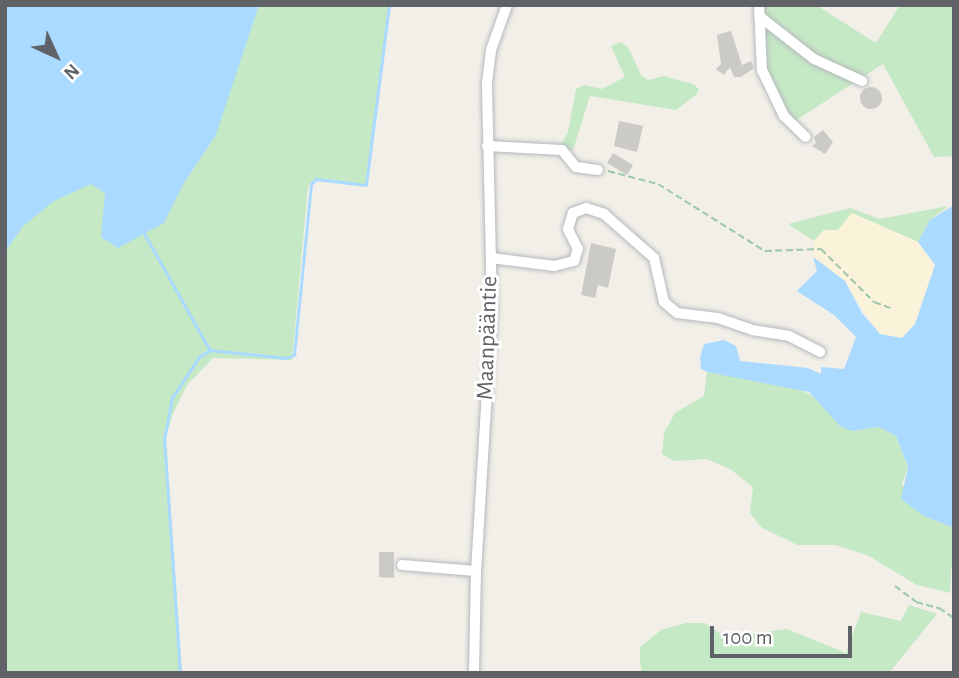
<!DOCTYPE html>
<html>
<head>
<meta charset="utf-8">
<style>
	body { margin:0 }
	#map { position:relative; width:959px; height:678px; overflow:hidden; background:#f1efe8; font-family:"Alegreya Sans",sans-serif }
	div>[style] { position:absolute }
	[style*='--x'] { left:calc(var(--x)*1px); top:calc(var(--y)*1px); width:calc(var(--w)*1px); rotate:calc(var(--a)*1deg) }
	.green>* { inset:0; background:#c5e8c5 }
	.sand>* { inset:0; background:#fbf3d9 }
	.water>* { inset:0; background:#aadaff }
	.stream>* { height:2.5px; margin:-1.25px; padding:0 1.25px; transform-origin:1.25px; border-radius:1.25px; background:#aadaff }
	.building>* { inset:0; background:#cccac5 }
	.round { border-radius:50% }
	.path>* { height:2px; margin-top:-1px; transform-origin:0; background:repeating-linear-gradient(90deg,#9cc7a9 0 7px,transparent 0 10.5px) }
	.roads { filter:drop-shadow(0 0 2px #b5b8bc) drop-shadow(0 0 2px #b5b8bc) }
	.minor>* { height:10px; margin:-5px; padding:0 5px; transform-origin:5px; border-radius:5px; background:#fff }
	span { translate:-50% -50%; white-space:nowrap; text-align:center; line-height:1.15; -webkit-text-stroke:6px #fff; paint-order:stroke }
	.street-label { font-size:24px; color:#5f6368 }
	.frame { position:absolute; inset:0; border:7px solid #5f6368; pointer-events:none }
	.north { position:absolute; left:21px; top:21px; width:70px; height:70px; -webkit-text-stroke:5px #fff; paint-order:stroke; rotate:135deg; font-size:19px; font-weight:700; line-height:28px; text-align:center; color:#5f6368 }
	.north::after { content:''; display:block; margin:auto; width:24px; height:32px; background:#5f6368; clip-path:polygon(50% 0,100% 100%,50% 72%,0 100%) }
	.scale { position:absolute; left:710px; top:626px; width:142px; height:32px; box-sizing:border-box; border:4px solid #5f6368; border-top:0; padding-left:9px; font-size:21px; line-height:24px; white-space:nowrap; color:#5f6368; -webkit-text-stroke:5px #fff; paint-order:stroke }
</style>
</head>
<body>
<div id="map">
	<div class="green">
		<div style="clip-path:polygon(174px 5px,389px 5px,366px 185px,316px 179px,308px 186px,292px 360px,213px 358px,187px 385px,172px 416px,166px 438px,182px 673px,5px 673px,5px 220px)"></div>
		<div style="clip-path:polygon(759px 5px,816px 5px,876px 43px,900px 5px,954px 5px,954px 156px,934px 157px,883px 64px,790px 124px,762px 70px)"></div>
		<div style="clip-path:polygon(620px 42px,628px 47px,641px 75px,648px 80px,664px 76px,693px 84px,699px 89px,697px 94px,676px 110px,590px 96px,573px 150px,559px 148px,568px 132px,576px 89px,584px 85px,602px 89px,625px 77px,611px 46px)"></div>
		<div style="clip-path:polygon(948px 206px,930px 220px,918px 242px,852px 213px,838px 230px,824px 230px,814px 241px,788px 224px,850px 208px,880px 219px)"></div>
		<div style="clip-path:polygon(707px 372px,794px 386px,821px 401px,840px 426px,852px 430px,879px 427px,896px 436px,908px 467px,902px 484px,924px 516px,954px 528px,950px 593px,917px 585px,869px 556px,836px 545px,798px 545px,762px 528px,750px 513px,753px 487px,730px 469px,707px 459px,674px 461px,662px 454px,664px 433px,675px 413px,704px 396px)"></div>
		<div style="clip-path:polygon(909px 605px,937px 614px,889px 673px,642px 673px,640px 663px,640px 647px,661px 630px,686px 623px,705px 623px,725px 637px,787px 629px,846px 653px,861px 612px,901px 621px)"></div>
	</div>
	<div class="sand">
		<div style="clip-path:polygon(852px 213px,918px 242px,935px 265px,915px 324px,902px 338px,880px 334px,855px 298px,820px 259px,813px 257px,814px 241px,824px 230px,838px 230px)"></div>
	</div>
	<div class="water">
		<div style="clip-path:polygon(5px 5px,259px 5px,216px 135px,184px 183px,164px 223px,118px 248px,101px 237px,105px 193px,91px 184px,54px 201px,23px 226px,5px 252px)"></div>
		<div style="clip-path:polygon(954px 205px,954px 528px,924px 516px,901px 499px,908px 467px,896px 436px,879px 427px,852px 431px,840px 426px,809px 392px,707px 372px,701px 369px,700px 357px,704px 344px,724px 340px,736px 346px,740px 361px,808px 368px,821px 374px,821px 367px,844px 369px,856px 337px,834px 315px,797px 291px,817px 271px,813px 257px,845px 281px,862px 313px,880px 334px,902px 338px,915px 324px,935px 265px,918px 242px,930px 220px)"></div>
	</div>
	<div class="stream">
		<div style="--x:143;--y:231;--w:137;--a:60.6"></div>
		<div style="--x:180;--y:673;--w:234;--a:-93.9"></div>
		<div style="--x:164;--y:440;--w:43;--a:-79.2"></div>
		<div style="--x:172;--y:398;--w:49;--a:-56.6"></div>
		<div style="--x:199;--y:357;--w:13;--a:-32"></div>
		<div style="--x:210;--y:350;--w:76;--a:6"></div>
		<div style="--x:286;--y:358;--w:9;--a:-21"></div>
		<div style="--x:294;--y:355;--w:172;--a:-84.3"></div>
		<div style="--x:311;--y:184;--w:7;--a:-45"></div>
		<div style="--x:316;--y:179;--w:50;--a:6.8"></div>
		<div style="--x:366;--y:185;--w:181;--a:-82.7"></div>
	</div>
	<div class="building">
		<div style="clip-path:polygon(731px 31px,742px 65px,751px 61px,754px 68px,741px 77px,734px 77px,730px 67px,724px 75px,716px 69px,721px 64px,717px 35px)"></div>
		<div class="round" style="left:860px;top:87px;width:22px;height:22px"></div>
		<div style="clip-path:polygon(619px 121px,643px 126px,637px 152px,614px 146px)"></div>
		<div style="clip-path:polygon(823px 130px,833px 142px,825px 154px,812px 146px,816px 143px,814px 137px)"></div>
		<div style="clip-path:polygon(613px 153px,633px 165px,627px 175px,607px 163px)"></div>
		<div style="clip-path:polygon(591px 243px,616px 249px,608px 288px,598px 285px,595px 298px,581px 295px)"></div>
		<div style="clip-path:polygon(379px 552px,394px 552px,394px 578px,379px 577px)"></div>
	</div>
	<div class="path">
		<div style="--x:608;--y:171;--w:52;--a:14.6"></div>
		<div style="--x:658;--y:184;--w:126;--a:32.1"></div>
		<div style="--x:765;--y:251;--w:56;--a:-2"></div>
		<div style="--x:821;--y:249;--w:75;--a:45"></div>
		<div style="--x:874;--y:302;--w:20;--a:20"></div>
		<div style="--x:895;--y:586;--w:26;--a:37"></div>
		<div style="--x:916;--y:602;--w:24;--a:15"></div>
		<div style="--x:939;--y:608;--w:18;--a:34"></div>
	</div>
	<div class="roads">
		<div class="minor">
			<div style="--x:759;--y:5;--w:65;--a:87.4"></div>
			<div style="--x:762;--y:70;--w:51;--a:64.4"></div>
			<div style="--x:784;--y:116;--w:30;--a:44"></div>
			<div style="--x:759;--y:16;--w:70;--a:38"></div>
			<div style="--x:814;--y:59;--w:53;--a:24.6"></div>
			<div style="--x:487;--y:146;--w:75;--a:3.1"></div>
			<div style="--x:562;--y:150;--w:22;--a:51"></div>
			<div style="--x:576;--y:167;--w:22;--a:8"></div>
			<div style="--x:491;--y:258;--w:64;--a:7.2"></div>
			<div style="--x:554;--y:266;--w:21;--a:-14"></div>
			<div style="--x:574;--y:261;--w:13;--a:-72"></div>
			<div style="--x:578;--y:249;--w:22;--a:-117"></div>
			<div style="--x:568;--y:229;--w:17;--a:-73"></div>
			<div style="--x:573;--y:213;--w:14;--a:-21"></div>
			<div style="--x:586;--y:208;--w:19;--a:18"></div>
			<div style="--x:604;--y:214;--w:67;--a:41.3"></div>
			<div style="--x:654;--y:258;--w:45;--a:77.2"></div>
			<div style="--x:664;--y:302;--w:17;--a:40"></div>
			<div style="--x:677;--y:313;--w:41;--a:7"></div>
			<div style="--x:718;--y:318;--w:36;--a:19"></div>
			<div style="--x:752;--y:330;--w:37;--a:9"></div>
			<div style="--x:789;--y:336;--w:35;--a:27"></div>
			<div style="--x:402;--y:565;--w:74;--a:4.6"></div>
			<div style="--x:474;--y:673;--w:102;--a:-88.9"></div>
			<div style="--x:476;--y:571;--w:264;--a:-86.5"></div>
			<div style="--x:492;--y:307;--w:224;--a:-91.3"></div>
			<div style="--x:487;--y:83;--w:33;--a:-83"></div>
			<div style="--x:491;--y:50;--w:48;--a:-70.4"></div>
		</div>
	</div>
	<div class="street-label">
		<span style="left:488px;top:338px;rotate:-88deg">Maanpääntie</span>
	</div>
	<div class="frame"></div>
	<div class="north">N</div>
	<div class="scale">100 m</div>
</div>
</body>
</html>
